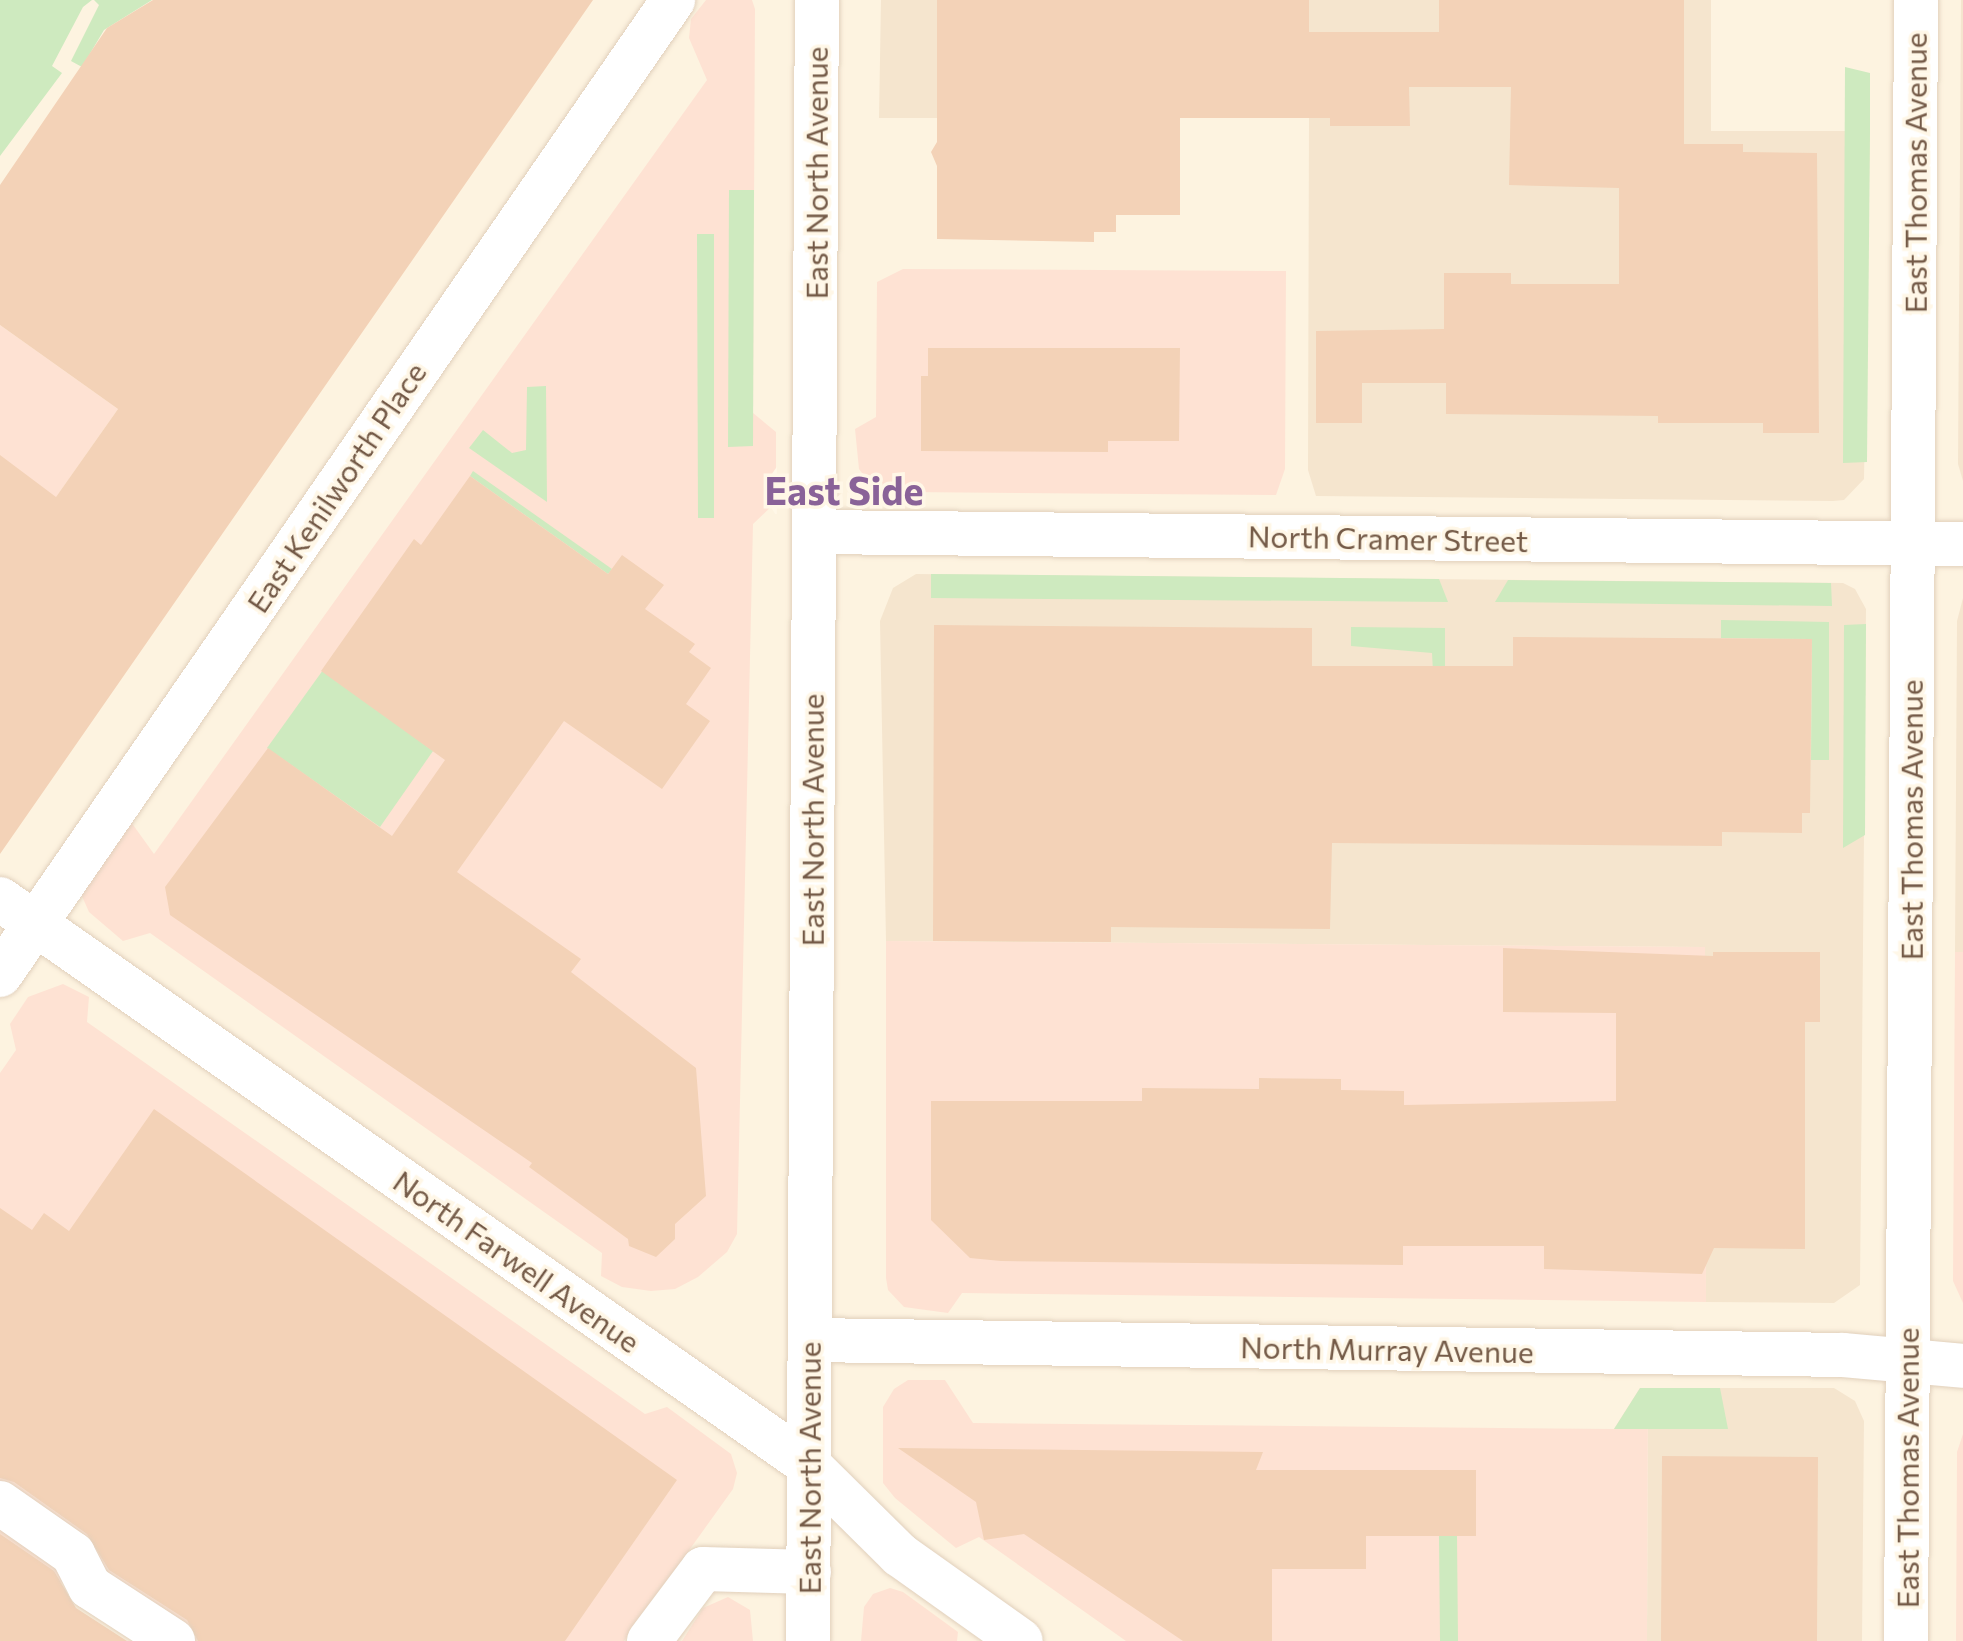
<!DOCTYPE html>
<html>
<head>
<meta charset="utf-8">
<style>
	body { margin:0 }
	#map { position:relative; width:1963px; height:1641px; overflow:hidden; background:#fdf3e0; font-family:Commissioner,sans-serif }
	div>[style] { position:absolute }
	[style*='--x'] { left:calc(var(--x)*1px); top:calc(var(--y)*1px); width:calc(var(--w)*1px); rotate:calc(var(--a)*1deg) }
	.residential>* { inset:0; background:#f5e5ce }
	.commercial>* { inset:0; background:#fee2d3 }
	.green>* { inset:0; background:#ceeabf }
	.building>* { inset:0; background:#f3d2b7 }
	.roads { filter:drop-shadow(0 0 2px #e1d0bc) drop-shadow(0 0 2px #e1d0bc) }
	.street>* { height:44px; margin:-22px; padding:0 22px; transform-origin:22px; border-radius:22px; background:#fff }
	.secondary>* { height:44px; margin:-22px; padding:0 22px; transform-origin:22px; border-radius:22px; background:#fff }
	span { translate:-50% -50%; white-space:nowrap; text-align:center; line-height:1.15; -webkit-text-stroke:7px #fff7e7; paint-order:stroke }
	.street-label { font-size:30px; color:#745a47 }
	.district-label { font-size:38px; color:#896298; font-weight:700 }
</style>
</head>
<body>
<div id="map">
	<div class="residential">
		<div style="clip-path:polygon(881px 0,1711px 0,1711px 131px,1870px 131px,1864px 479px,1844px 500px,1833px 501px,1316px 496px,1308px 470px,1309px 118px,879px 118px)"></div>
		<div style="clip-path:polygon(1961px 0,1963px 0,1963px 481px,1958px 464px)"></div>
		<div style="clip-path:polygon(916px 574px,1843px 583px,1855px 589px,1866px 609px,1860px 1285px,1834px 1303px,1706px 1302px,1705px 947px,886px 941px,880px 621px,893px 588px)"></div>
		<div style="clip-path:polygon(1963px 598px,1963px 952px,1955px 952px,1957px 621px)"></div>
		<div style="clip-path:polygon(1648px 1388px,1834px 1388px,1855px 1401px,1864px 1421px,1862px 1641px,1647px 1641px)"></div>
	</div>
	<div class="commercial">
		<div style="clip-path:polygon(706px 0,752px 0,755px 9px,753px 413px,776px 432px,776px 502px,753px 524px,737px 1234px,727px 1252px,698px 1277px,675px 1289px,651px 1291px,622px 1287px,601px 1276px,602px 1253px,150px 933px,123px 941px,89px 912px,81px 894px,131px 822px,154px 854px,707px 80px,689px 38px,691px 19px)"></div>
		<div style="clip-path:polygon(903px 269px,1286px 271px,1285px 469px,1276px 495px,908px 492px,872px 486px,859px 469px,855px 429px,876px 417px,877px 282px)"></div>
		<div style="clip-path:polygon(0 325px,118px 409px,0 577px)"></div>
		<div style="clip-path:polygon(886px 941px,1705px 947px,1706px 1302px,962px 1293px,948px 1313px,904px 1307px,888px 1290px,886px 1278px)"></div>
		<div style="clip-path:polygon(1955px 952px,1963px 952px,1963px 1303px,1953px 1281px)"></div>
		<div style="clip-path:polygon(63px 984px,89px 997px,87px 1022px,645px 1414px,667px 1407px,731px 1454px,737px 1473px,733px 1489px,624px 1641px,146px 1641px,55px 1578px,0 1641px,0 1073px,16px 1050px,10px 1024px,28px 997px)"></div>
		<div style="clip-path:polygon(908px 1380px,945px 1380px,973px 1423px,1614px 1429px,1640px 1388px,1648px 1388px,1647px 1641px,1126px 1641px,979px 1537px,956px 1548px,895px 1498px,883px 1483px,883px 1407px,894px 1389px)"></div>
		<div style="clip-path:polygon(1963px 1434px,1963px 1641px,1956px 1641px,1957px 1452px)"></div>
		<div style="clip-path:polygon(890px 1588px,903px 1592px,958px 1632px,957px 1641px,861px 1641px,864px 1607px,873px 1594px)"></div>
		<div style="clip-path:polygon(728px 1597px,750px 1610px,753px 1641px,682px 1641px,703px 1608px)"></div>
	</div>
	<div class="green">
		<div style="clip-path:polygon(0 0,92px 0,83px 7px,52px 66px,62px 73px,0 156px)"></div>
		<div style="clip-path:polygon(94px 0,152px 0,104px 30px,82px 67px,71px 61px,99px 5px)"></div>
		<div style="clip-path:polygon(1845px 67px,1870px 73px,1870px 131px,1867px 462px,1843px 463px)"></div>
		<div style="clip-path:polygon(729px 190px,754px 190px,753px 446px,728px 447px)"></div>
		<div style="clip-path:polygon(697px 234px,714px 234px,714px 518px,698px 518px)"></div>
		<div style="clip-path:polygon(546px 386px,547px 502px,469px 448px,483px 430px,512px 453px,526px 450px,527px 387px)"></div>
		<div style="clip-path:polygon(473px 471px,612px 569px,608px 574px,470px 476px)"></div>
		<div style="clip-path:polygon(931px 574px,1439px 579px,1448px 602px,931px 598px)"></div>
		<div style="clip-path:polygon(1508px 580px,1831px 583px,1832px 606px,1495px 602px)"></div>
		<div style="clip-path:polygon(1721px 620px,1829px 622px,1829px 760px,1811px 760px,1812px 639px,1721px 638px)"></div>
		<div style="clip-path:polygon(1866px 624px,1865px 835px,1843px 848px,1844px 625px)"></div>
		<div style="clip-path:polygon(1351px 627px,1445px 628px,1445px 672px,1433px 672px,1432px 653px,1351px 646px)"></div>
		<div style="clip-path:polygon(323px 670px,433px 751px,380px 827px,267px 748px)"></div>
		<div style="clip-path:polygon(1640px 1388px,1720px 1388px,1728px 1429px,1614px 1429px)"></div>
		<div style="clip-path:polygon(1439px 1536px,1457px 1536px,1458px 1641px,1440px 1641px)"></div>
	</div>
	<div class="building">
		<div style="clip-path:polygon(153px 0,593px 0,0 854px,0 455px,56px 497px,118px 409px,0 325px,0 185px,107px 28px)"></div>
		<div style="clip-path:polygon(937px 0,1309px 0,1309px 32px,1439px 32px,1439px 0,1684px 0,1684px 144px,1743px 144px,1743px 152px,1817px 153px,1819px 433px,1763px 433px,1763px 423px,1658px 423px,1658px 416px,1446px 414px,1446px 383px,1362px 383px,1362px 423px,1316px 423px,1316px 331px,1444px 329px,1444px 273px,1511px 273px,1511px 284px,1619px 284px,1619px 188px,1509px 185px,1511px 87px,1409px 87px,1410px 126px,1330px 126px,1330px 118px,1180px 118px,1180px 215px,1116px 215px,1116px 232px,1094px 232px,1094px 242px,937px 239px,937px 166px,931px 152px,937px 142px)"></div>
		<div style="clip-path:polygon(928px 348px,1180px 348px,1179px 441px,1108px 441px,1108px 452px,921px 451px,921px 376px,928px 376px)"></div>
		<div style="clip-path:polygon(470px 476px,608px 574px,622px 555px,664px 585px,645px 609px,695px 644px,689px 652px,711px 668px,686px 704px,710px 721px,662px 789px,564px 721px,457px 872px,581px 959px,571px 972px,696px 1068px,706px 1196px,675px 1224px,675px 1239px,656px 1257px,629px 1246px,628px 1239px,529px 1167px,532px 1163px,170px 915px,165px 887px,268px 748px,392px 836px,445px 760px,321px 671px,414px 539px,421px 545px)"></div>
		<div style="clip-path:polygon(934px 625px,1312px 628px,1312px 666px,1513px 666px,1513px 637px,1812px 639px,1810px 813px,1802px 813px,1802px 833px,1722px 832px,1722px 846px,1332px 843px,1330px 929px,1111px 927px,1111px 942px,933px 941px)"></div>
		<div style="clip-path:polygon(1503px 948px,1713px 956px,1713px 952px,1820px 952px,1820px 1022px,1805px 1022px,1805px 1249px,1714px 1248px,1702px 1274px,1544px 1269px,1544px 1246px,1403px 1246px,1403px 1265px,1001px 1261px,970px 1258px,931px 1220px,931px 1101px,1142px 1101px,1142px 1088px,1259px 1089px,1259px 1078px,1341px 1079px,1341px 1090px,1404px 1091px,1404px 1105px,1616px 1101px,1616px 1013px,1503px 1012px)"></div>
		<div style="clip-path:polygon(154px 1109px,677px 1480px,565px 1641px,198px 1641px,187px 1620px,109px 1570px,87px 1534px,14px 1482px,0 1478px,0 1208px,32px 1230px,44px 1213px,69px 1231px)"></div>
		<div style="clip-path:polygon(898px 1448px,1263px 1452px,1256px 1470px,1476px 1470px,1476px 1536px,1366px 1536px,1366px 1569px,1272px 1569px,1272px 1641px,1183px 1641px,1024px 1534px,984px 1540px,976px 1502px)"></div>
		<div style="clip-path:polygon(1662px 1456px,1818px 1457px,1817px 1641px,1661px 1641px)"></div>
		<div style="clip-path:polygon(0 1534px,54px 1571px,76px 1608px,127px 1641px,0 1641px)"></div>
	</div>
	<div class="roads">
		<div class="street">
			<div style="--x:814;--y:532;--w:1149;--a:0.6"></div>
			<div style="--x:0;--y:975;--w:1185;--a:-55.38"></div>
			<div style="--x:810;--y:1340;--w:1033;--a:0.83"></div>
			<div style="--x:1843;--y:1355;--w:121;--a:5.2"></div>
			<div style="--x:0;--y:1503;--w:89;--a:34.9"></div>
			<div style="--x:73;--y:1554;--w:37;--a:63"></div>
			<div style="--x:90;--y:1587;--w:99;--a:33"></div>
			<div style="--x:649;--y:1641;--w:90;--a:-53.1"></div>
			<div style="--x:703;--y:1569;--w:106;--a:1.6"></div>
			<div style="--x:1906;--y:1641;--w:1641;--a:-89.65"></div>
		</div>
		<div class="secondary">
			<div style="--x:0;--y:899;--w:987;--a:34.98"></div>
			<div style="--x:809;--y:1465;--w:128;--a:44.7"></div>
			<div style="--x:900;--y:1555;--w:148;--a:35.4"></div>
			<div style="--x:808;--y:1641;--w:1641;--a:-89.69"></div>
		</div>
	</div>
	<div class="street-label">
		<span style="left:816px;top:173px;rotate:-90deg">East North Avenue</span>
		<span style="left:1915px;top:173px;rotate:-90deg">East Thomas Avenue</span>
		<span style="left:336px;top:487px;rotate:-56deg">East Kenilworth Place</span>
		<span style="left:1388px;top:538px;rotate:1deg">North Cramer Street</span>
		<span style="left:812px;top:820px;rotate:-90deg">East North Avenue</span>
		<span style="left:1911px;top:820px;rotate:-90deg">East Thomas Avenue</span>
		<span style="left:517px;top:1261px;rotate:35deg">North Farwell Avenue</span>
		<span style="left:1387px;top:1349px;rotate:1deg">North Murray Avenue</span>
		<span style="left:809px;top:1468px;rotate:-90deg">East North Avenue</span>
		<span style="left:1907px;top:1468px;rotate:-90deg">East Thomas Avenue</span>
	</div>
	<div class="district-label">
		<span style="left:844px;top:490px">East Side</span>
	</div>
</div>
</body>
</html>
